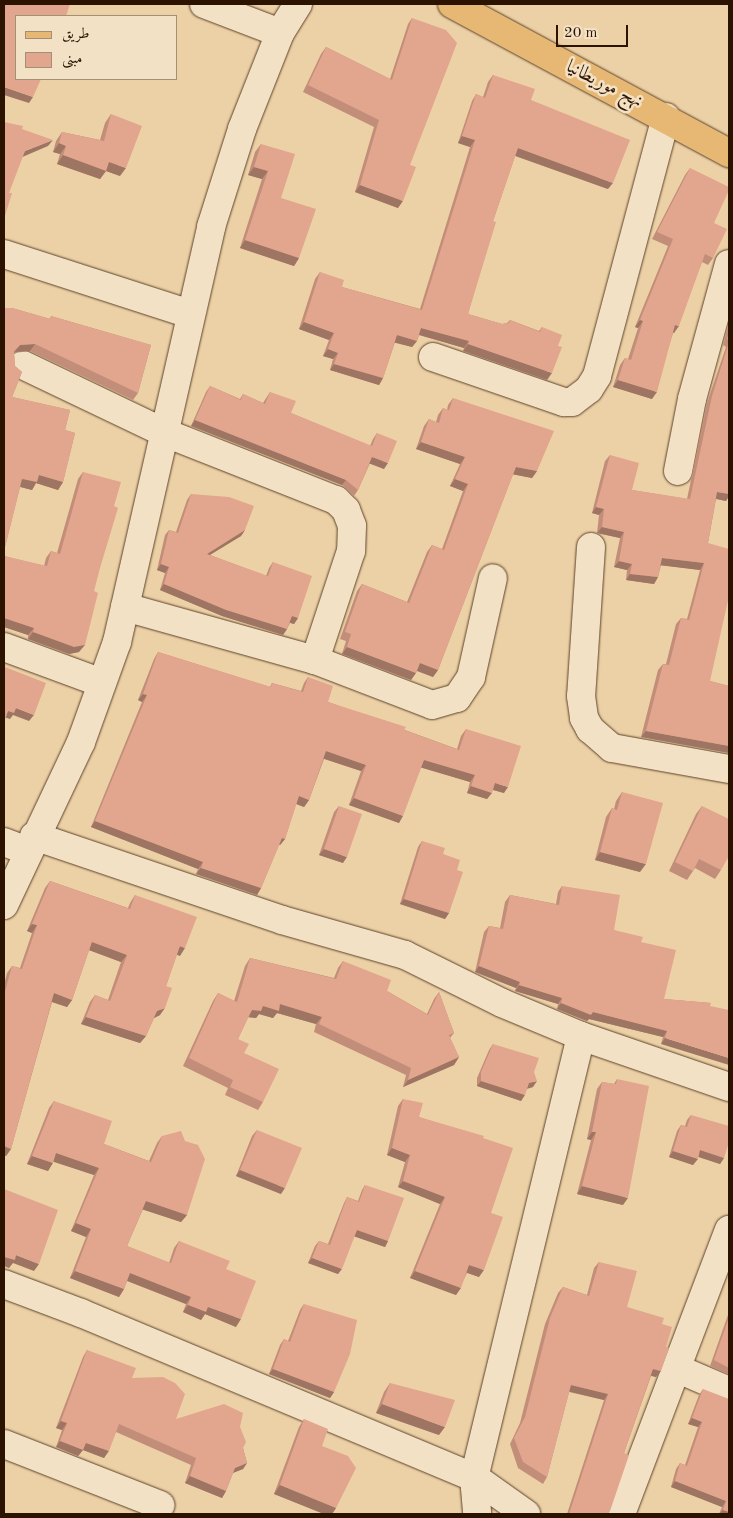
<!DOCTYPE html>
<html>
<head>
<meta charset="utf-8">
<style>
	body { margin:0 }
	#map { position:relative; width:733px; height:1518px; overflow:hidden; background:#edd1a6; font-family:"Old Standard TT",Amiri,serif }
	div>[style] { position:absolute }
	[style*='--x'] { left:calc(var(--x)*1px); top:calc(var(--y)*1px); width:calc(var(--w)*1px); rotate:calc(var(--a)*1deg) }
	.roads { filter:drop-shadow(0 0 1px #5c422a) drop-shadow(0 0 1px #5c422a) }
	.minor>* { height:28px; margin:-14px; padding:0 14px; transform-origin:14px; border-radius:14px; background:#f3e1c5 }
	.major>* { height:28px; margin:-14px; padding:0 14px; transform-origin:14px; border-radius:14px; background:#e6b873 }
	.wall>* { inset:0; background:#c28e79 }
	.shaded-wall>* { inset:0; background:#9e7463 }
	.building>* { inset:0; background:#e2a58d }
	span { translate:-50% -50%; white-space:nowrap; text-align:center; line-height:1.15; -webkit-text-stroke:5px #f3e1c5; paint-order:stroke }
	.street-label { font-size:19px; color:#2b1300 }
	.frame { position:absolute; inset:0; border:5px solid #2b1300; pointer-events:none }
	.legend { position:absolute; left:15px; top:15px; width:162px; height:65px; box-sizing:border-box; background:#f3e1c5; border:1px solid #a38f76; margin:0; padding:6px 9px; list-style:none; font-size:15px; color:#2b1300 }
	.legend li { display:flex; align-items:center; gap:10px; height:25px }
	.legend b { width:25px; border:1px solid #a38f76 }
	.scale { position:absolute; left:556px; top:25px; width:72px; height:22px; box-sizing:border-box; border:2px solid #2b1300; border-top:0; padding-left:6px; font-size:15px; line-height:18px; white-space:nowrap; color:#2b1300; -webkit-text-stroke:4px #f3e1c5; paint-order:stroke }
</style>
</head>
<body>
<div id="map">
	<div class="roads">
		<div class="minor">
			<div style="--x:204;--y:4;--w:81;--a:20.9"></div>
			<div style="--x:4;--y:254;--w:195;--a:17.9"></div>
			<div style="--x:433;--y:357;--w:139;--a:19"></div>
			<div style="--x:564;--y:402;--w:8;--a:0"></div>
			<div style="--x:572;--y:402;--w:21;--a:-37"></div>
			<div style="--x:589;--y:389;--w:15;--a:-58"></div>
			<div style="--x:597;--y:376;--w:268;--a:-75.1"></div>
			<div style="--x:23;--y:365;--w:155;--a:25.6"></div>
			<div style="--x:163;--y:432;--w:186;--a:21.5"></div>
			<div style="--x:336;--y:500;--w:14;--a:45"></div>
			<div style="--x:346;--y:510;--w:17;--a:69"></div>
			<div style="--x:352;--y:526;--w:25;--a:92"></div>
			<div style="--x:351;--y:551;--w:115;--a:108.3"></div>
			<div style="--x:678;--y:471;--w:73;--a:-79"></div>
			<div style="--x:692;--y:399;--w:140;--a:-74.7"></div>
			<div style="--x:591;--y:547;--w:149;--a:93.8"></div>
			<div style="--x:581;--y:696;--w:22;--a:82"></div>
			<div style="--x:584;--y:718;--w:13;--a:61"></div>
			<div style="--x:590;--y:729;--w:29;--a:41"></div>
			<div style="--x:612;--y:748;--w:119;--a:10.2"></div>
			<div style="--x:125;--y:607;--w:197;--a:15.6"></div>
			<div style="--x:315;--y:660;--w:125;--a:21"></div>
			<div style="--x:432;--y:705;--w:26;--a:-16"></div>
			<div style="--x:457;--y:698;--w:25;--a:-56"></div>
			<div style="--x:471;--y:677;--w:101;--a:-77.5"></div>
			<div style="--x:4;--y:647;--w:104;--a:20.2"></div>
			<div style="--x:34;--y:836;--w:262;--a:18.7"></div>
			<div style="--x:282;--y:920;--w:128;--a:15.9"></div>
			<div style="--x:405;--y:955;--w:108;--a:26.3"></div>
			<div style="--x:502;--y:1003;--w:86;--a:22.7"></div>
			<div style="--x:581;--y:1036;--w:454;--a:103.6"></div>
			<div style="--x:474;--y:1477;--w:37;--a:85"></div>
			<div style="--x:4;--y:842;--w:26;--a:21"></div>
			<div style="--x:4;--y:905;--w:180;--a:-64.7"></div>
			<div style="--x:81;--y:742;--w:106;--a:-70.2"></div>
			<div style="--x:117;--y:642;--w:426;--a:-77.2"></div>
			<div style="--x:211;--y:227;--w:103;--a:-72.4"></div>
			<div style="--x:242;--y:129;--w:103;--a:-68.4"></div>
			<div style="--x:280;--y:33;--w:34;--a:-58"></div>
			<div style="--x:581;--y:1036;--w:157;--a:19"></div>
			<div style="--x:4;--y:1284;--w:82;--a:20.6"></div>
			<div style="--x:81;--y:1313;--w:426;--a:22.7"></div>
			<div style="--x:474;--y:1477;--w:64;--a:35.4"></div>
			<div style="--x:678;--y:1369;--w:56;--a:23.3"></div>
			<div style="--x:4;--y:1444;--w:168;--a:21.4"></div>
			<div style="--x:621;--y:1514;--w:304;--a:-69.2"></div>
		</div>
		<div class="major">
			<div style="--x:452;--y:4;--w:315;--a:28.3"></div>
		</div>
	</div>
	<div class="wall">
		<div style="clip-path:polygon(412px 18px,410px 165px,398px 208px,355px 192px,374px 127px,303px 92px,321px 54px,326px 47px,390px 79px,408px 24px)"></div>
		<div style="clip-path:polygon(493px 75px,531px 100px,608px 189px,515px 156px,493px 221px,468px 314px,502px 324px,507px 323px,510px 320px,539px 331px,542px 327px,547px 380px,463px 351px,464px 348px,419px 335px,417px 341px,412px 347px,395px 342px,383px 378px,379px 385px,330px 370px,333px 359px,323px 356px,329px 340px,299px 329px,315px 279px,320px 272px,342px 287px,420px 309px,470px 147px,458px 143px,472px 101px,476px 94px,483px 97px,488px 82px)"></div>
		<div style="clip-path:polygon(111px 114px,120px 176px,106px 171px,100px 179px,57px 164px,60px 154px,53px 152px,56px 141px,62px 132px,100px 140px,105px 123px)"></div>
		<div style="clip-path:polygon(261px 144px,281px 198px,299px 258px,294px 266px,240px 248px,262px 179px,248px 175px,255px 152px)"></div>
		<div style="clip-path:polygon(690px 168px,714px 223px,713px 258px,708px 265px,702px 262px,674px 333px,673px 333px,652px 399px,613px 387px,620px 365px,625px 358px,628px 359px,638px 328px,635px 327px,668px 246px,652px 239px,685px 175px)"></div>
		<div style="clip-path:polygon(4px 308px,12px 308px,50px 319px,51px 316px,151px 345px,138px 393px,133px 400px,30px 351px,14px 353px,15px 366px,22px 372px,12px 397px,70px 410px,65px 430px,75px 433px,63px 482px,58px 490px,36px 483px,32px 490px,20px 487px,4px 551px)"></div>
		<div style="clip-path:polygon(729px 322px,729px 496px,726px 501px,716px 499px,708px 543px,710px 681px,729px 686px,729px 753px,641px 737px,658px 670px,663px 664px,666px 664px,676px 624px,681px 618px,687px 619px,700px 570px,661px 565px,658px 577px,654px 584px,626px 580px,627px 570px,614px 567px,620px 538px,597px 533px,599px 515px,592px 513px,605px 461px,610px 455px,632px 490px,687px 499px,707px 403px,726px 347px,723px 345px)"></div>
		<div style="clip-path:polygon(210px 386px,240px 399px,243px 394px,263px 403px,270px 392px,291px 413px,370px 446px,373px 439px,377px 433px,384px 469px,370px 463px,358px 490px,354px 496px,342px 485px,191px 426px,206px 392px)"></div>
		<div style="clip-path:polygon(453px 398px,537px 471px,532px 478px,513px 474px,438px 670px,433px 677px,417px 671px,411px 680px,342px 654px,346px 641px,340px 639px,357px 591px,362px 584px,407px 602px,427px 552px,432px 545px,442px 549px,463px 491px,450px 486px,460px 464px,416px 449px,424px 426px,429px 419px,436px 422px,438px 415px,443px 408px,447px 410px,448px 405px)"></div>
		<div style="clip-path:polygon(83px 472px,114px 506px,79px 652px,69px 654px,28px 639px,28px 635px,4px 627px,4px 556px,44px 566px,46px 558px,51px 551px,57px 553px,78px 479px)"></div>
		<div style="clip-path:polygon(191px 494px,245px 530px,241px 536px,210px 555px,266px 576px,269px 568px,273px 562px,298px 618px,294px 624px,290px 623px,287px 629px,283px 635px,222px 616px,160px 590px,165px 573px,157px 570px,165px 535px,169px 530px,176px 532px,187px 500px)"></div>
		<div style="clip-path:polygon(158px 652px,270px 687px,272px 683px,301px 691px,304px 683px,308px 677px,328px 702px,457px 749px,461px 736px,466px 729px,504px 793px,493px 790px,487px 799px,467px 793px,470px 782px,421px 767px,399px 823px,349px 805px,361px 771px,324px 759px,309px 800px,304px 807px,296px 804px,285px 839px,280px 845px,279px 845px,261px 888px,257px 895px,196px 874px,198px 869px,91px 827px,142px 702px,138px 700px,154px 659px)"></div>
		<div style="clip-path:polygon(622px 792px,640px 872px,595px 860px,606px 817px,612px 808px,614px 809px,616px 801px)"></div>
		<div style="clip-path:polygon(339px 806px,343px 863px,319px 855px,334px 812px)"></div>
		<div style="clip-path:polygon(702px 806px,721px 870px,715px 879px,695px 868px,687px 880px,669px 871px,696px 814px)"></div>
		<div style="clip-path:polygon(422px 841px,443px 854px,457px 870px,449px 913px,445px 919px,400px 904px,418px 847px)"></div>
		<div style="clip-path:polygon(50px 881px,128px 908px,130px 903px,135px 895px,180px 956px,177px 954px,166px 986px,160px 1015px,154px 1018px,146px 1036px,140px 1043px,81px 1024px,90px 1002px,95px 995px,108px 1000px,121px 962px,89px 950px,72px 1000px,67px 1007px,52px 1002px,11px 1149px,6px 1156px,4px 1155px,4px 985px,7px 973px,12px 966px,20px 968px,32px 933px,27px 931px,45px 888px)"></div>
		<div style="clip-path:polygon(562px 886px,614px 930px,641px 942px,664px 999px,711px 1003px,661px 1044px,663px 1037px,589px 1019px,587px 1021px,557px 1009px,558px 1004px,515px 991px,516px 988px,475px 972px,484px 932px,489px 926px,500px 928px,505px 902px,510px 895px,556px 904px,558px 892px)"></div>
		<div style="clip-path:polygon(250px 958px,334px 978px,338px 968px,343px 961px,387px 991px,427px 1014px,434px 999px,439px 992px,454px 1033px,450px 1038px,459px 1057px,454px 1065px,403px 1087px,406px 1075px,314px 1032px,316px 1024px,277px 1013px,273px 1018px,259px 1014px,256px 1018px,248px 1017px,238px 1039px,263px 1102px,258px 1110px,225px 1095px,228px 1088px,183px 1066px,213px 1001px,218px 993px,234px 1001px,245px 966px)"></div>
		<div style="clip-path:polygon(493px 1044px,534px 1072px,533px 1087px,527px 1089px,521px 1101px,477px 1086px,477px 1078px,489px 1050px)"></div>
		<div style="clip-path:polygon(617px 1079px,623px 1205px,577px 1194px,591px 1140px,587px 1139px,597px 1089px,602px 1082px,614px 1084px)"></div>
		<div style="clip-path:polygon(403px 1099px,419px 1117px,483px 1138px,491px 1213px,479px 1277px,467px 1273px,456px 1295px,410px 1278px,440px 1204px,398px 1187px,405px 1162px,387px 1155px,398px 1106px)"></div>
		<div style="clip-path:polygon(54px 1101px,104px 1144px,149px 1161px,157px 1143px,162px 1136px,187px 1215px,181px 1222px,143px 1209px,127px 1246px,169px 1263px,174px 1248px,179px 1241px,226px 1269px,236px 1327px,205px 1314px,201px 1320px,183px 1312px,186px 1304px,127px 1281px,124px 1289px,119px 1297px,70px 1278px,86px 1237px,71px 1231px,94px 1175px,53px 1161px,48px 1171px,27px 1164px,49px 1108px)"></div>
		<div style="clip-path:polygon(691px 1115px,724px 1158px,720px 1164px,698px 1157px,693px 1165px,669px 1157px,677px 1131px,681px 1125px,685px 1126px,687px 1120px)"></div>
		<div style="clip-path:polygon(257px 1130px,281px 1194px,236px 1176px,252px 1136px)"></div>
		<div style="clip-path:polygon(365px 1185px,388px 1241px,385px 1247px,354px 1236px,338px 1274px,308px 1263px,315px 1246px,319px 1241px,328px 1244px,344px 1203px,347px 1197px,358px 1201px,362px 1190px)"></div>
		<div style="clip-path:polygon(599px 1262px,627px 1307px,662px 1324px,656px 1377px,651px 1376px,624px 1453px,608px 1514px,567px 1514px,604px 1400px,569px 1392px,547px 1477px,543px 1484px,518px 1468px,510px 1444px,520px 1423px,545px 1324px,558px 1293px,563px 1287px,587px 1295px,594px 1268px)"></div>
		<div style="clip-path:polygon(304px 1304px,334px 1392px,330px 1398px,269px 1374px,280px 1345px,284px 1339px,288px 1341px,300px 1310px)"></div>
		<div style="clip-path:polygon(729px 1312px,729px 1375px,710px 1366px)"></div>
		<div style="clip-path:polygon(87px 1350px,132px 1378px,176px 1419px,240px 1427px,243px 1448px,247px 1463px,243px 1469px,233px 1473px,226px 1491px,222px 1498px,185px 1483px,191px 1465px,116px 1432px,104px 1458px,83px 1450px,78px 1456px,56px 1447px,62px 1430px,56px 1428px,83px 1357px)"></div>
		<div style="clip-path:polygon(390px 1383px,439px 1435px,376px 1413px,384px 1392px)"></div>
		<div style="clip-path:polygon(703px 1389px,729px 1514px,719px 1514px,722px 1507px,671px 1487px,676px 1469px,680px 1463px,685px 1465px,698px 1427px,688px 1424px,699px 1395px)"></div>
		<div style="clip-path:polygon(304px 1419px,322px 1446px,336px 1508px,332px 1514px,324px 1514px,274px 1494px,299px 1427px)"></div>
	</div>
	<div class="shaded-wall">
		<div style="clip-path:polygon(4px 87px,33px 97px,29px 103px,4px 95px)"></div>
		<div style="clip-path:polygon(462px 136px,475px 140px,470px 147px,458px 143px)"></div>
		<div style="clip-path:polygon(53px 140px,48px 146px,20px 158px,25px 151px)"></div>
		<div style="clip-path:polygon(59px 143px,66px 146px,60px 154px,53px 152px)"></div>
		<div style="clip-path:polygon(518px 148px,613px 183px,608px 189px,513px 155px)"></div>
		<div style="clip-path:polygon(63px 155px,109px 162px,126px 168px,120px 176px,106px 171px,100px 179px,57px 164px)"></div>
		<div style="clip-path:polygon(254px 167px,268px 171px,262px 179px,248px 175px)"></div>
		<div style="clip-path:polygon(360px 185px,403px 201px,398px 208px,355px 192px)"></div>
		<div style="clip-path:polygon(245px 240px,299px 258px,294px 266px,240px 248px)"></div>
		<div style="clip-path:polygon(640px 320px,643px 321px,638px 328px,635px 327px)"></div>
		<div style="clip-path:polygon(304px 322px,334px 333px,329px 340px,299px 329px)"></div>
		<div style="clip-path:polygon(675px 325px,679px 326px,674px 333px,670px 332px)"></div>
		<div style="clip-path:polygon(421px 328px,469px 341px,464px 348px,416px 334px)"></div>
		<div style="clip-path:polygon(397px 335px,417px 341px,412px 347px,392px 342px)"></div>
		<div style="clip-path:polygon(35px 344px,30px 351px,15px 352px,9px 359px,20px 345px)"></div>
		<div style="clip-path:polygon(468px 344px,552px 373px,547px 380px,463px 351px)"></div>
		<div style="clip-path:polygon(328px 349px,338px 353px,333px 359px,323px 356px)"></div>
		<div style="clip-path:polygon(334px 364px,383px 378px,379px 385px,330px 370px)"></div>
		<div style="clip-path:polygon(618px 380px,657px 392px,652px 399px,613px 387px)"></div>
		<div style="clip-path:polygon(195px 420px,346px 480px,342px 485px,191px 426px)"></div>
		<div style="clip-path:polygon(421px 442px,465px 457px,460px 464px,416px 449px)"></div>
		<div style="clip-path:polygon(372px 457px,388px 463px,384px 469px,368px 463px)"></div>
		<div style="clip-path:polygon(516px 467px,537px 471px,532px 478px,511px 474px)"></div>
		<div style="clip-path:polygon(39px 475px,63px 482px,58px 490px,36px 483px,32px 490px,17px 486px,22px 479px)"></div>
		<div style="clip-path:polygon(455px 479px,468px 484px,463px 491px,450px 486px)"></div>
		<div style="clip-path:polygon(717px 492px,729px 494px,729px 496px,726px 501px,712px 498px)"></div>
		<div style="clip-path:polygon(596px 507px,604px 509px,599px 515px,592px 513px)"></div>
		<div style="clip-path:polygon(602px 527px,624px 532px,620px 538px,597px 533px)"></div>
		<div style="clip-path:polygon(245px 530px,241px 536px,203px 559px,207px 554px)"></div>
		<div style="clip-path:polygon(662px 558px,704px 563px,700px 570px,658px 565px)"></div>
		<div style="clip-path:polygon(619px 561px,632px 564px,627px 570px,614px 567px)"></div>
		<div style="clip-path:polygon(161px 564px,169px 567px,165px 573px,157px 570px)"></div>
		<div style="clip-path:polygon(630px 574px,658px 577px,654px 584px,626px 580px)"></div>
		<div style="clip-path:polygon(164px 584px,287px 629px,283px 635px,222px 616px,160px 590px)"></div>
		<div style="clip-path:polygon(292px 616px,298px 618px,294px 624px,288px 622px)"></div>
		<div style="clip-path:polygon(4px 618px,34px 628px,28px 635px,4px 627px)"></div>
		<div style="clip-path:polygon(33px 632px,85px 645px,79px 652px,69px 654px,28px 639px)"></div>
		<div style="clip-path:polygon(347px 647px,416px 673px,411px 680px,342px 654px)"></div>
		<div style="clip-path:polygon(420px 663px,438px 670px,433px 677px,415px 670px)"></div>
		<div style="clip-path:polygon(143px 694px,147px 695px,142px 702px,138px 700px)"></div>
		<div style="clip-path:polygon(16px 708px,34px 715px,29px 721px,13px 715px,10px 719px,4px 717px,8px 711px)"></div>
		<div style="clip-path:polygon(646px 731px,729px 746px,729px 753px,641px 737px)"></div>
		<div style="clip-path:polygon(326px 751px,366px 765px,361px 771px,322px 758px)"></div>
		<div style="clip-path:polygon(424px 760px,475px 775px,470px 782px,419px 767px)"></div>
		<div style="clip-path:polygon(495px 783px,508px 787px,504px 793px,490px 789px)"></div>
		<div style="clip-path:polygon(471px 786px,492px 793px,487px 799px,467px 793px)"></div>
		<div style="clip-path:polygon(299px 796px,309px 800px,304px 807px,294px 803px)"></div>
		<div style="clip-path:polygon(354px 798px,403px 816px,399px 823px,349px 805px)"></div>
		<div style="clip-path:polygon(95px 821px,203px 862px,198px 869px,91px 827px)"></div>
		<div style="clip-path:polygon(282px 838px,285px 839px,280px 845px,277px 844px)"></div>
		<div style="clip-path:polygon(324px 849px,347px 857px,343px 863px,319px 855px)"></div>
		<div style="clip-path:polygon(600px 852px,646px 864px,640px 872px,595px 860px)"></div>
		<div style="clip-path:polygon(201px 868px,261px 888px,257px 895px,196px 874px)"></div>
		<div style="clip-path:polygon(404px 899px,449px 913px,445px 919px,400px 904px)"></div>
		<div style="clip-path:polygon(32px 924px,37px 925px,32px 933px,27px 931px)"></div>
		<div style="clip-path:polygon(92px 942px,127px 955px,121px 962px,86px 949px)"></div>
		<div style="clip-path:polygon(180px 946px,185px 948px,180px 956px,175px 954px)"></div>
		<div style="clip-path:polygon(479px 966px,520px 982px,516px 988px,475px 972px)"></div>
		<div style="clip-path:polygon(519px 985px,562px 998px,558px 1004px,515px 991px)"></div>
		<div style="clip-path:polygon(54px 993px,72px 1000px,67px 1007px,49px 1001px)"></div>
		<div style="clip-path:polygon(561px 1003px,593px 1012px,667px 1031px,663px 1037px,589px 1019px,587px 1021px,557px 1009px)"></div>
		<div style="clip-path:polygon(280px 1004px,322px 1017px,316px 1024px,277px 1013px,273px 1018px,259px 1014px,256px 1018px,247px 1017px,252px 1010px,263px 1006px)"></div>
		<div style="clip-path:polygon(165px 1008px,160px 1015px,152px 1019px,157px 1011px)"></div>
		<div style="clip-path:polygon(86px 1017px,146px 1036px,140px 1043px,81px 1024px)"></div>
		<div style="clip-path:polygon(665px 1038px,729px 1058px,729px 1065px,661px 1044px)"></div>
		<div style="clip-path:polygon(459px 1057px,454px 1065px,403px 1087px,408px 1080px)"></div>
		<div style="clip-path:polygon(481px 1081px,525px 1095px,521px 1101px,477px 1086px)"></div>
		<div style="clip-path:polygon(537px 1081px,533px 1087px,525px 1089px,529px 1083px)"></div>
		<div style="clip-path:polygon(592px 1132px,596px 1132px,591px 1140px,587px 1139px)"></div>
		<div style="clip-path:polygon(4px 1146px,11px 1149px,6px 1156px,4px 1155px)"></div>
		<div style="clip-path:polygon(392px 1148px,410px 1155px,405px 1162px,387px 1155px)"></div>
		<div style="clip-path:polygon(700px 1150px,724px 1158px,720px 1164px,696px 1156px)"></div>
		<div style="clip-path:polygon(673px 1151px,698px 1159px,693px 1165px,669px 1157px)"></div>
		<div style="clip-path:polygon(56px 1153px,99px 1168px,94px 1175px,51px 1161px)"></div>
		<div style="clip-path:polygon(32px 1156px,53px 1163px,48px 1171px,27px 1164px)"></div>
		<div style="clip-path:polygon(240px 1170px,285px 1188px,281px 1194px,236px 1176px)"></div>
		<div style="clip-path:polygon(403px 1181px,445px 1197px,440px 1204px,398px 1187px)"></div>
		<div style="clip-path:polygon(582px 1186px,628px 1198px,623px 1205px,577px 1194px)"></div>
		<div style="clip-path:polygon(146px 1201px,187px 1215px,181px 1222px,141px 1209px)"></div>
		<div style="clip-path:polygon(76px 1223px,91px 1229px,86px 1237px,71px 1231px)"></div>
		<div style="clip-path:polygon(357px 1230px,388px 1241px,385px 1247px,353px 1236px)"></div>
		<div style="clip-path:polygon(16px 1255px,39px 1264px,34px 1271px,13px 1263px,9px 1268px,4px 1266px,4px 1257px)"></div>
		<div style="clip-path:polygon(312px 1258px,342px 1269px,338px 1274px,308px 1263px)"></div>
		<div style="clip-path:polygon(469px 1265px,484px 1270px,479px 1277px,465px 1272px)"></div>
		<div style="clip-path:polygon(75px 1271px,124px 1289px,119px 1297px,70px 1278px)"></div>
		<div style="clip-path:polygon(415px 1271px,461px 1288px,456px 1295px,410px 1278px)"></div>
		<div style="clip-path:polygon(130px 1273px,191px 1297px,186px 1304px,125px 1280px)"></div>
		<div style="clip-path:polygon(188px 1305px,208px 1307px,241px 1319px,236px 1327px,205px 1314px,201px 1320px,183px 1312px)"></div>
		<div style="clip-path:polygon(273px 1369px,334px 1392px,330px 1398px,269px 1374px)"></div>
		<div style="clip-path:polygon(653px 1369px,661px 1371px,656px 1377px,649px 1375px)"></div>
		<div style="clip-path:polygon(571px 1385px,608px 1394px,604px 1400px,567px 1391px)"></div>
		<div style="clip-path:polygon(382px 1404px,445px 1427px,439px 1435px,376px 1413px)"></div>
		<div style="clip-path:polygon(692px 1418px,702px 1422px,698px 1427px,688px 1424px)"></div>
		<div style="clip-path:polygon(61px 1421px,67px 1423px,62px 1430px,56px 1428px)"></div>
		<div style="clip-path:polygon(60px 1441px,86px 1443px,109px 1451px,104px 1458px,83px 1450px,78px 1456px,56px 1447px)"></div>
		<div style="clip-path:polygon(247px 1463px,243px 1469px,230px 1474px,235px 1468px)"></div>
		<div style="clip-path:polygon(190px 1476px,226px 1491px,222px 1498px,185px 1483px)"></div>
		<div style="clip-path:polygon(675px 1481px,726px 1501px,722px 1507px,671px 1487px)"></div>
		<div style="clip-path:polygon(280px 1485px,336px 1508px,332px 1514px,324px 1514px,274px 1494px)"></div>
		<div style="clip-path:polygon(723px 1510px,729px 1512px,729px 1514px,719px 1514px)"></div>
	</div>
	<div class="building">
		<div style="clip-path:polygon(4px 4px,70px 4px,66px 16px,16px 16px,16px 79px,41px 79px,33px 97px,4px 87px)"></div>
		<div style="clip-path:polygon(412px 18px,446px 30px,457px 43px,410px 165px,416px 167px,403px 201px,360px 185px,379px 120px,308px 85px,326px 47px,392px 80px)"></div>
		<div style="clip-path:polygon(493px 75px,535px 89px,531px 100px,630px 140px,613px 183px,518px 148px,493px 221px,496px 222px,468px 314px,502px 324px,509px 323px,510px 320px,540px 332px,542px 327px,562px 335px,558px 346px,562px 347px,552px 373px,468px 344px,469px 341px,421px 328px,417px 341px,397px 335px,383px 378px,334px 364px,338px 353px,328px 349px,334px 333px,304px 322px,320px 272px,344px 280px,342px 287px,422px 310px,475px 140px,462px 136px,476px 94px,485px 98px)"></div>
		<div style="clip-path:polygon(111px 114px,142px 126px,126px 168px,109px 162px,106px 171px,63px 155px,66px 146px,59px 143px,62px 132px,104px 141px)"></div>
		<div style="clip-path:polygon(4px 122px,23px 126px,22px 129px,53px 140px,25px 151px,9px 193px,12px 193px,5px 216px,4px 215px)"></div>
		<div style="clip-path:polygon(261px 144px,295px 154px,281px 198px,316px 209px,299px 258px,245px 240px,268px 171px,254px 167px)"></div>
		<div style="clip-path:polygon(690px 168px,729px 187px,729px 190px,714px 223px,727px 229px,713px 258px,705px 254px,679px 326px,675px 325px,657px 392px,618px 380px,625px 358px,631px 360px,643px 321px,640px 320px,673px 239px,657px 232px)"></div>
		<div style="clip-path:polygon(4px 308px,12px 308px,51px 319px,51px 316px,151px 345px,138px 393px,35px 344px,20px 345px,14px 351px,15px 366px,22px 372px,12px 397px,70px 410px,65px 430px,75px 433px,63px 482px,39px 475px,37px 482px,22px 479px,4px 551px)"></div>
		<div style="clip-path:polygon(729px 332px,729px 340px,727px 339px)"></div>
		<div style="clip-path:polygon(729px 342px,729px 494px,717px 492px,708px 543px,729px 549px,729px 596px,710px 681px,729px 686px,729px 746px,646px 731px,663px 664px,669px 665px,681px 618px,689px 620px,704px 563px,662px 558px,658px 577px,630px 574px,632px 564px,619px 561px,624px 532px,602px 527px,604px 509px,596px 507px,610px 455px,639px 463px,632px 490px,690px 499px,712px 396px)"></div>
		<div style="clip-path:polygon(210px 386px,241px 400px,243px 394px,265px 404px,270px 392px,296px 401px,291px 413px,372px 446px,377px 433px,397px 441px,388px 463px,372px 457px,358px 490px,346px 480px,195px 420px)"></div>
		<div style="clip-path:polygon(453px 398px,554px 431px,537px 471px,516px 467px,438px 670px,420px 663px,416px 673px,347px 647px,351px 634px,345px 632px,362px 584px,409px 603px,432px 545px,444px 550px,468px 484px,455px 479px,465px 457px,421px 442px,429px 419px,439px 423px,443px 408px,449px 410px)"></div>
		<div style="clip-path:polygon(83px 472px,121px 482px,114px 506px,118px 508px,100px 568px,94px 591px,98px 593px,85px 645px,74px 647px,33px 632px,34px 628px,4px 618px,4px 556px,47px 566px,51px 551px,60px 554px)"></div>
		<div style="clip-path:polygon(191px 494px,229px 497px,254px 506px,245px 530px,207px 554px,268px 576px,273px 562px,312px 576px,298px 618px,292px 616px,287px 629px,226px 610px,164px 584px,169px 567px,161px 564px,169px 530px,178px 533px)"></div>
		<div style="clip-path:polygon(158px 652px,271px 687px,272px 683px,303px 692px,308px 677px,333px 686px,328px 702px,406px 727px,404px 730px,459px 750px,466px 729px,521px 746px,508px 787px,495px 783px,492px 793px,471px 786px,475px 775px,424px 760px,403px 816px,354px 798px,366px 765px,326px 751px,309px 800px,299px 796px,285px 839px,282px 838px,261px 888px,201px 868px,203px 862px,95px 821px,147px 695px,143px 694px)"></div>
		<div style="clip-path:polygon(5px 667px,46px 683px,34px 715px,16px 708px,14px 713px,8px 711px,4px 723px,4px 669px)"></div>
		<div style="clip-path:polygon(622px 792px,663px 803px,646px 864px,600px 852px,612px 808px,617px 810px)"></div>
		<div style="clip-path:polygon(339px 806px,362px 814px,347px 857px,324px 849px)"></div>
		<div style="clip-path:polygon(702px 806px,729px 819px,729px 856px,721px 870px,699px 859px,693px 871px,675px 862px)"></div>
		<div style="clip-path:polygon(422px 841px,445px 848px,443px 854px,460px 860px,457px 870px,463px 872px,449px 913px,404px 899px)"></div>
		<div style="clip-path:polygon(50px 881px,130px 909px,135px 895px,197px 917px,185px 948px,180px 946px,166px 986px,172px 988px,165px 1008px,157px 1011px,146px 1036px,86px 1017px,95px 995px,110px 1001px,127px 955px,92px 942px,72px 1000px,54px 993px,11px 1149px,4px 1146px,4px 1147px,4px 995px,12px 966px,22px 969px,37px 925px,32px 924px)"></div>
		<div style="clip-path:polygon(562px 886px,620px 895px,614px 930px,643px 937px,641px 942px,676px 950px,664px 999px,711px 1003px,710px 1006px,729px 1010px,729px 1058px,665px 1038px,667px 1031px,593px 1012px,591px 1015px,561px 1003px,562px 998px,519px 985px,520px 982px,479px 966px,489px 926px,503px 929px,510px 895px,559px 905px)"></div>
		<div style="clip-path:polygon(250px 958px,336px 979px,343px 961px,391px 980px,387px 991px,428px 1015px,439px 992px,454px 1033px,449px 1035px,459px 1057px,408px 1080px,411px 1068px,319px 1024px,322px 1017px,280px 1004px,279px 1011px,263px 1006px,261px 1011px,252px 1010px,238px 1039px,249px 1044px,244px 1053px,279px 1069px,263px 1102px,230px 1087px,233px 1080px,189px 1058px,218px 993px,237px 1002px)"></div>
		<div style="clip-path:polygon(493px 1044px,539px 1058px,534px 1072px,537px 1081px,529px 1083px,525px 1095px,481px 1081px,481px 1072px)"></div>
		<div style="clip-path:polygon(617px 1079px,649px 1086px,628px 1198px,582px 1186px,596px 1132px,592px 1132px,602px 1082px,616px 1084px)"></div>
		<div style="clip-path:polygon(403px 1099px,423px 1103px,419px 1117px,484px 1136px,483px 1138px,513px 1148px,491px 1213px,503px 1217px,484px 1270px,469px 1265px,461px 1288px,415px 1271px,445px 1197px,403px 1181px,410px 1155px,392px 1148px)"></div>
		<div style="clip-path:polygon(54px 1101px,112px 1121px,104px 1144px,151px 1162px,162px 1136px,181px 1131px,185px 1141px,198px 1145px,205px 1159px,187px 1215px,146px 1201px,127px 1246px,171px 1263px,179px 1241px,230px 1261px,226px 1269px,256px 1281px,241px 1319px,208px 1307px,206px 1312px,188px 1305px,191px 1297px,130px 1273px,124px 1289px,75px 1271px,91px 1229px,76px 1223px,99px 1168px,56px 1153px,53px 1163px,32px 1156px)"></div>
		<div style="clip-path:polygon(691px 1115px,729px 1126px,729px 1142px,724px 1158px,700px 1150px,698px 1159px,673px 1151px,681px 1125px,687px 1127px)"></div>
		<div style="clip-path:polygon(257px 1130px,302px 1148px,285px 1188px,240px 1170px)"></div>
		<div style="clip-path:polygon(365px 1185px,404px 1198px,388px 1241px,357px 1230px,342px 1269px,312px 1258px,319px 1241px,330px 1245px,347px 1197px,359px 1202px)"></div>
		<div style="clip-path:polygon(4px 1189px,58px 1210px,39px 1264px,16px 1255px,15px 1260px,4px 1257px)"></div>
		<div style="clip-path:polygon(599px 1262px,637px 1271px,627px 1307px,664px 1318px,662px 1324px,672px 1327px,666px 1347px,669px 1348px,661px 1371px,653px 1369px,624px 1453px,629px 1455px,610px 1511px,608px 1514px,569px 1514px,608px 1394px,571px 1385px,547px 1477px,523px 1462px,514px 1438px,525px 1417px,550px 1318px,563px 1287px,589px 1296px)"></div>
		<div style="clip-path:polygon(304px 1304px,357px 1320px,350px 1354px,334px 1392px,273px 1369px,284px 1339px,290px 1342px)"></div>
		<div style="clip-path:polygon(729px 1317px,729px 1368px,714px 1360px)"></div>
		<div style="clip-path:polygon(87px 1350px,136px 1368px,132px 1378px,163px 1377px,175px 1383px,185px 1394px,176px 1419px,224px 1404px,243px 1413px,240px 1427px,246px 1442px,243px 1448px,247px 1463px,235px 1468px,226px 1491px,190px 1476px,196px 1458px,119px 1424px,109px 1451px,86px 1443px,83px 1450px,60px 1441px,67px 1423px,61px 1421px)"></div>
		<div style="clip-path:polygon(390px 1383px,455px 1400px,445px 1427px,382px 1404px)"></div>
		<div style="clip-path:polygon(703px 1389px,729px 1399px,729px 1512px,723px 1510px,726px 1501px,675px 1481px,680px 1463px,687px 1466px,702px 1422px,692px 1418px)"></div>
		<div style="clip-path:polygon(304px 1419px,328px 1429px,322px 1446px,348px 1456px,356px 1468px,336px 1508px,280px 1485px)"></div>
	</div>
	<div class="street-label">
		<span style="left:604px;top:85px;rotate:27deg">نهج موريطانيا</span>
	</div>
	<div class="frame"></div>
	<ul class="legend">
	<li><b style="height:6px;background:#e6b873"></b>طريق</li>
	<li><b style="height:14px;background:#e2a58d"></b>مبنى</li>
	</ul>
	<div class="scale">20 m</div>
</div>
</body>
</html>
